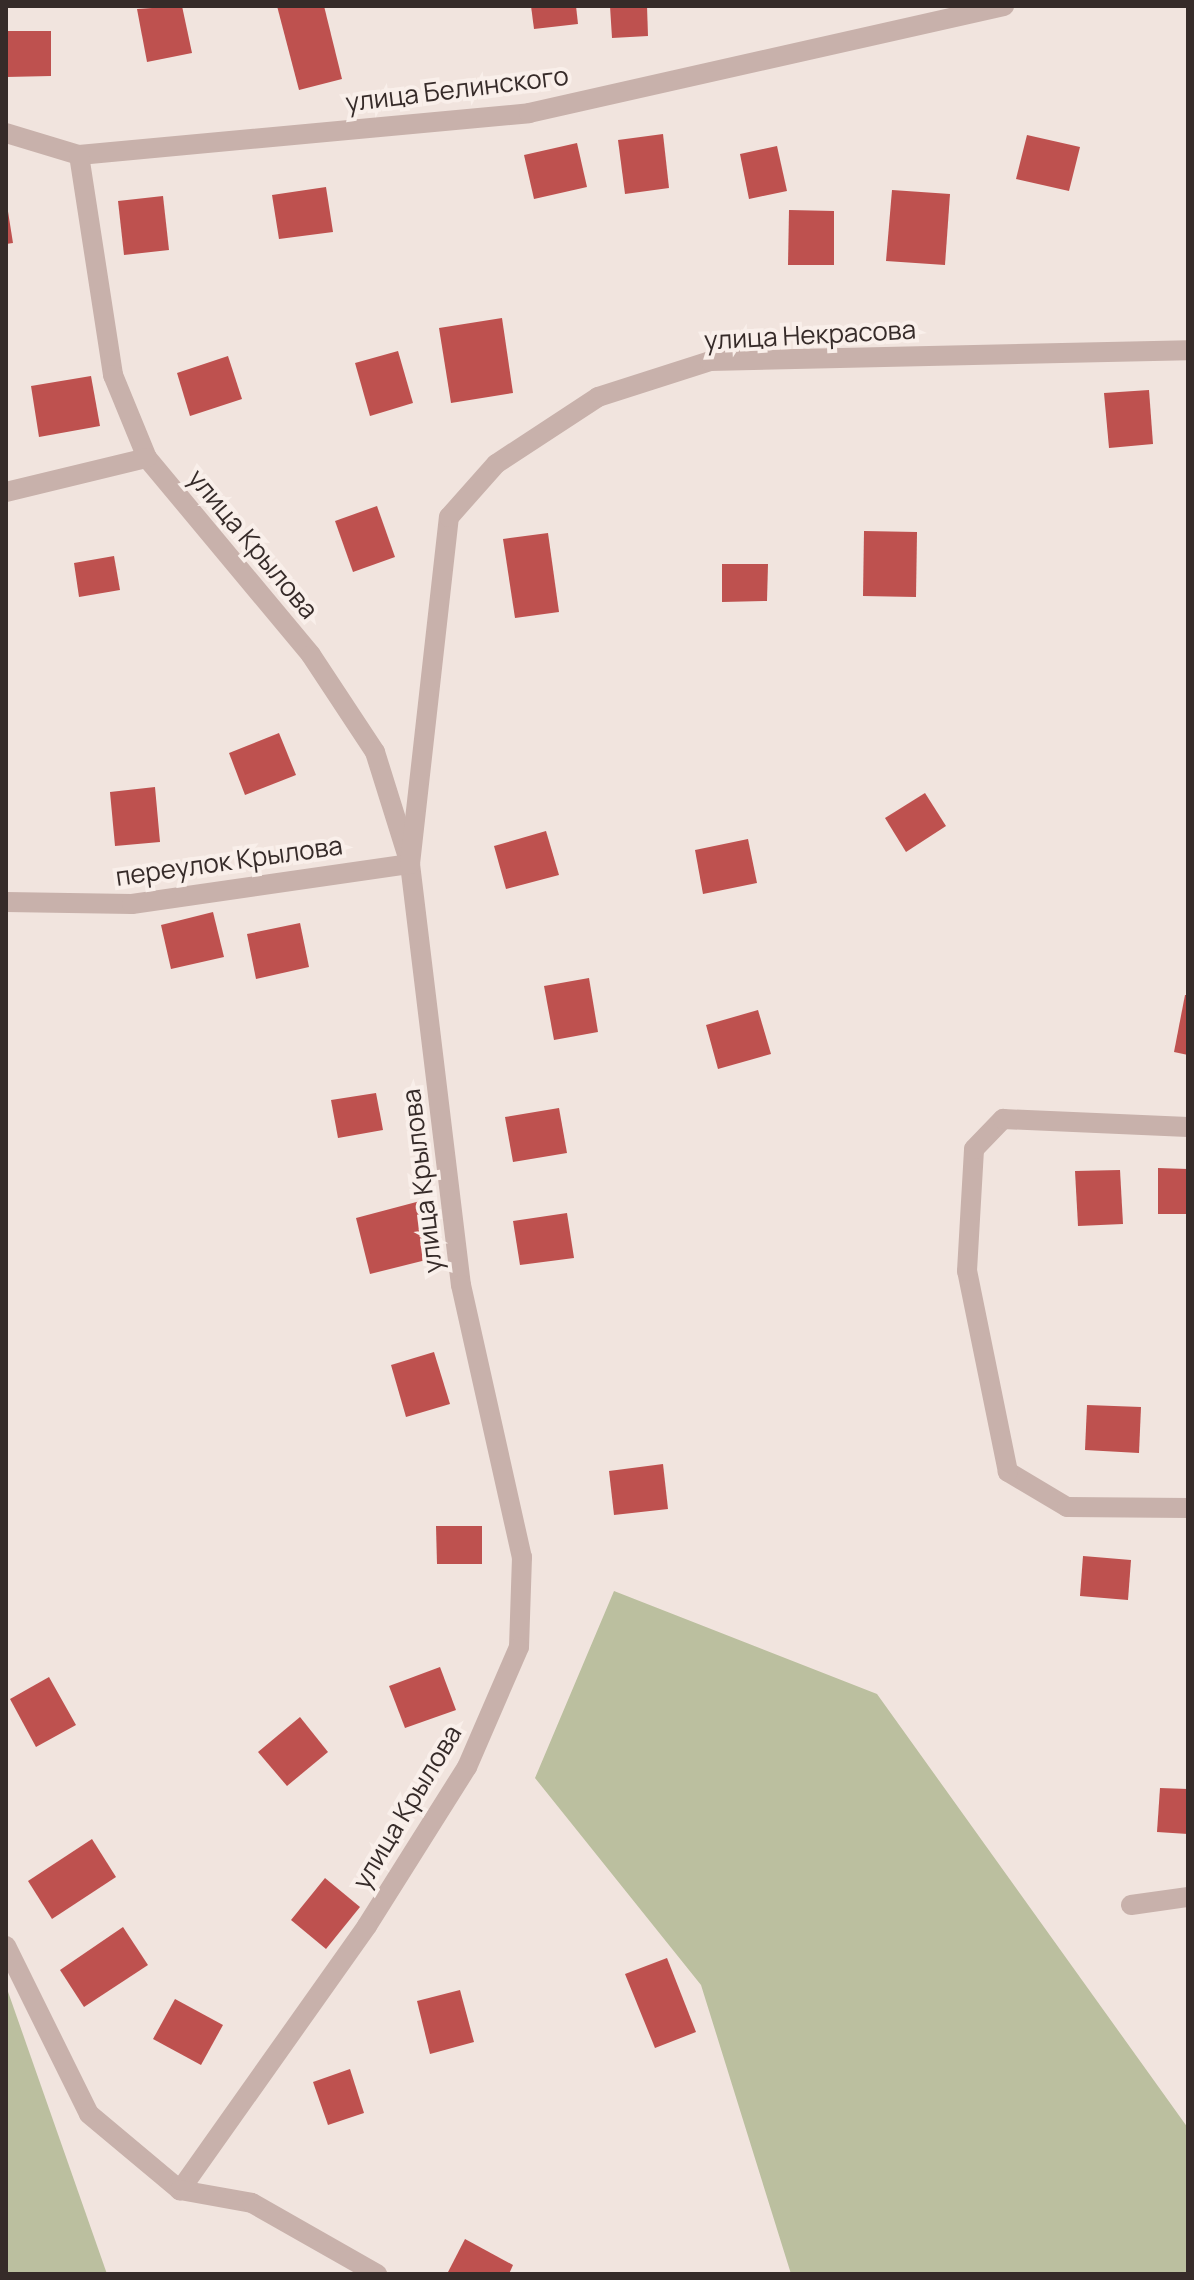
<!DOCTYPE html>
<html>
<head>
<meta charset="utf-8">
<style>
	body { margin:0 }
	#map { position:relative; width:1194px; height:2280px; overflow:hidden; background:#f1e4de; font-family:Manrope,sans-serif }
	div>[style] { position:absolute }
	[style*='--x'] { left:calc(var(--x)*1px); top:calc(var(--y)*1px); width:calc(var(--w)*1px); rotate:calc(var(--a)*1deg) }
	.green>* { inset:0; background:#bbbf9f }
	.building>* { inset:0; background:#be514f }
	.service>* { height:20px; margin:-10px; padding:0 10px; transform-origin:10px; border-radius:10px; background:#c8b1ab }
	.minor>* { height:20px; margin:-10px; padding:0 10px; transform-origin:10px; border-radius:10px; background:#c8b1ab }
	span { translate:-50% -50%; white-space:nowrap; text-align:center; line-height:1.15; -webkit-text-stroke:8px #f9efea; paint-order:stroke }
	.street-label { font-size:26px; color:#362b29 }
	.frame { position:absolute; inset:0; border:8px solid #362b29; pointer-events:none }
</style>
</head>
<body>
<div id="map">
	<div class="green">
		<div style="clip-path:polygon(614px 1591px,877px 1694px,1188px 2128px,1188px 2274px,791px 2274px,701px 1985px,535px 1778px)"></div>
		<div style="clip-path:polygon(6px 1986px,107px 2274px,6px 2274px)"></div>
	</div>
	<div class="building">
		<div style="clip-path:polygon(182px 6px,192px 53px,147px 62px,137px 9px)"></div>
		<div style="clip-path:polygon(277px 6px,324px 6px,342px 79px,299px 90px)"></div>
		<div style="clip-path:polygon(531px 6px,576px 6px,578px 24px,534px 29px)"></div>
		<div style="clip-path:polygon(610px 6px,647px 6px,648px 36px,612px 38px)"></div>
		<div style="clip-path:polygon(6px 31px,51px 31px,51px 76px,6px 77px)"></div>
		<div style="clip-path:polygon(663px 134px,669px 188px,625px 194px,618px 140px)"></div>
		<div style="clip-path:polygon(1027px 135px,1080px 147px,1069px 191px,1016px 179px)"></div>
		<div style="clip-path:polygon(577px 143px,587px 187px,534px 199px,524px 155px)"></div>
		<div style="clip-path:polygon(777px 146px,787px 191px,749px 199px,740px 154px)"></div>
		<div style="clip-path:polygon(326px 187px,333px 232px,279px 239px,272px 195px)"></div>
		<div style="clip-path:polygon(892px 190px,950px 194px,945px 265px,886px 261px)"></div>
		<div style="clip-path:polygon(163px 196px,169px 250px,124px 255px,118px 201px)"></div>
		<div style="clip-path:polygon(6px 199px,13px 243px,6px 244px)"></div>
		<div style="clip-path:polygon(789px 210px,834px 211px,834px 265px,788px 265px)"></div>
		<div style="clip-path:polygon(502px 318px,513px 393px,451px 403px,439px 328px)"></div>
		<div style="clip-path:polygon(398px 351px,413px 403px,370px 416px,355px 363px)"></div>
		<div style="clip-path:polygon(228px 356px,242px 399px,190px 416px,177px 373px)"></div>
		<div style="clip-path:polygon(91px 376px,100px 426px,39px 437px,31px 386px)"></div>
		<div style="clip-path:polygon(1149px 390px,1153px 444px,1109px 448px,1104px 393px)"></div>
		<div style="clip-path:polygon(377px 506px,395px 557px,353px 572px,335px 521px)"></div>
		<div style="clip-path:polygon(864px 531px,917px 532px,916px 597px,863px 596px)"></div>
		<div style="clip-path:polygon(548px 533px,559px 612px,515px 618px,503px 539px)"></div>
		<div style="clip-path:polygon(114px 556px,120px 590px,79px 597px,74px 563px)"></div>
		<div style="clip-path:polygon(722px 564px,768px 564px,767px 601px,722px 602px)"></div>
		<div style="clip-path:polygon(279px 733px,296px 775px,245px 795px,229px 753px)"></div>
		<div style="clip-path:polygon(155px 787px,160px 842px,115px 846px,110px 792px)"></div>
		<div style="clip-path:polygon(925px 793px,946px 826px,906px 852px,885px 818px)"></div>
		<div style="clip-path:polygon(546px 831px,559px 875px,506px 889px,494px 846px)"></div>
		<div style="clip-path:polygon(748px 839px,757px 883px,703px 894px,695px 850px)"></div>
		<div style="clip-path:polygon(213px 912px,224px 957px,171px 969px,161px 925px)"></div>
		<div style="clip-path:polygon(300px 923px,309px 967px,256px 979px,247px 934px)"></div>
		<div style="clip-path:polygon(589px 978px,598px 1032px,554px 1040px,544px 986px)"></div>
		<div style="clip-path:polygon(1185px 995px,1188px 995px,1188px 1055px,1174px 1052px)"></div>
		<div style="clip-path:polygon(758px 1010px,771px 1054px,718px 1069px,706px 1025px)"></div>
		<div style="clip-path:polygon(376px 1093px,383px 1130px,338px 1138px,331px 1100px)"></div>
		<div style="clip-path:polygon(559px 1108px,567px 1153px,513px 1162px,505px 1117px)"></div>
		<div style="clip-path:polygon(1158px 1168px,1188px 1169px,1188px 1214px,1158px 1214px)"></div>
		<div style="clip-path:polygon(1120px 1170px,1123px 1224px,1078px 1226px,1075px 1171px)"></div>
		<div style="clip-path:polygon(424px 1200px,438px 1257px,370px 1274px,356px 1218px)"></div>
		<div style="clip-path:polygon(567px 1213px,574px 1258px,520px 1265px,513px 1221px)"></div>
		<div style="clip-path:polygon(434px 1352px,450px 1404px,406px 1417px,391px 1365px)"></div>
		<div style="clip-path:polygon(1087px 1405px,1141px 1407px,1139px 1453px,1085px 1450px)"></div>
		<div style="clip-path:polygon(663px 1464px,668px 1509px,614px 1515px,609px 1471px)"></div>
		<div style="clip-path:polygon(436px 1526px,482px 1526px,482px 1564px,437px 1564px)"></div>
		<div style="clip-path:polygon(1083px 1556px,1131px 1560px,1128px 1600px,1080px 1596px)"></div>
		<div style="clip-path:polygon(440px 1667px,456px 1710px,405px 1728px,389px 1686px)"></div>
		<div style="clip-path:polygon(49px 1677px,76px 1725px,36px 1747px,10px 1699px)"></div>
		<div style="clip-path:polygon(300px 1717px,328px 1752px,287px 1786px,258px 1752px)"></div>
		<div style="clip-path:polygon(1160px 1788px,1188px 1789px,1188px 1834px,1157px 1832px)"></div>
		<div style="clip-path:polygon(92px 1839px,116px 1877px,52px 1919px,28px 1881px)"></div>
		<div style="clip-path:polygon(325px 1878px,360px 1907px,326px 1949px,291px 1920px)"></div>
		<div style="clip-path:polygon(123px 1927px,148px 1965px,84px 2007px,60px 1970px)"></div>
		<div style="clip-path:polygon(667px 1958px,696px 2032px,655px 2048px,625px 1974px)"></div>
		<div style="clip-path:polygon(460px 1990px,474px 2042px,430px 2054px,417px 2001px)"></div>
		<div style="clip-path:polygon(175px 1999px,223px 2025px,201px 2065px,153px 2039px)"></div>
		<div style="clip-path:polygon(350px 2069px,364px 2113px,328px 2125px,313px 2082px)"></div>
		<div style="clip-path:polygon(465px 2239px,513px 2265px,509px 2274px,447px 2274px)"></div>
	</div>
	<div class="service">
		<div style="--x:1067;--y:1507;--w:69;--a:-149.3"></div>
		<div style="--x:1008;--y:1472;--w:205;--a:-101.5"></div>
		<div style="--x:967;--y:1271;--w:122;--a:-86.7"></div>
		<div style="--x:974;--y:1149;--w:42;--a:-46"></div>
		<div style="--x:1003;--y:1119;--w:185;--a:2.5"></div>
	</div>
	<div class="minor">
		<div style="--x:6;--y:133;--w:76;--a:16.8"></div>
		<div style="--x:79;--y:155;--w:452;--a:-5.3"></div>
		<div style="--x:529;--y:113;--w:487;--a:-12.7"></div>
		<div style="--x:79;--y:155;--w:223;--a:81.2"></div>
		<div style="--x:113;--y:375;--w:90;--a:67.7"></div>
		<div style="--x:147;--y:458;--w:256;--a:50.2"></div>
		<div style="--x:311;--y:655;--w:116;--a:56.6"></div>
		<div style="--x:375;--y:752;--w:117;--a:72.6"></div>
		<div style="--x:410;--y:864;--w:424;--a:83.1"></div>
		<div style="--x:461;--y:1285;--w:279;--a:77.4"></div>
		<div style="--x:522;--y:1557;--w:90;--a:91.9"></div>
		<div style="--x:519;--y:1647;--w:131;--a:113.4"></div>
		<div style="--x:467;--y:1767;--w:188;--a:122.2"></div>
		<div style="--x:367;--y:1926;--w:324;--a:125.3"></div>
		<div style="--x:6;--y:492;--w:145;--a:-13.6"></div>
		<div style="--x:6;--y:902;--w:126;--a:0.9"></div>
		<div style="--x:132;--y:904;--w:281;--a:-8.2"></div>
		<div style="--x:410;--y:864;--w:349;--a:-83.6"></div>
		<div style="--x:449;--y:517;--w:71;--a:-48.4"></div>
		<div style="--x:496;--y:464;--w:122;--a:-33.3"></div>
		<div style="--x:598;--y:397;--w:118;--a:-17.8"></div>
		<div style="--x:710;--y:361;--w:478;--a:-1.3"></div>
		<div style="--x:1067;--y:1507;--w:121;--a:0.5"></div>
		<div style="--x:1131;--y:1905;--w:58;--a:-8"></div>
		<div style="--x:6;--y:1946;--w:187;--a:63.7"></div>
		<div style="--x:89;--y:2114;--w:119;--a:39.9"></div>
		<div style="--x:180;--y:2190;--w:73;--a:10.2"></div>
		<div style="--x:252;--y:2203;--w:144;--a:29.6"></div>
	</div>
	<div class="street-label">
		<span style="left:457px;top:89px;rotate:-7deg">улица Белинского</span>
		<span style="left:810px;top:335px;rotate:-3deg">улица Некрасова</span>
		<span style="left:253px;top:544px;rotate:50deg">улица Крылова</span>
		<span style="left:229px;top:861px;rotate:-8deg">переулок Крылова</span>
		<span style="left:422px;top:1181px;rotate:-97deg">улица Крылова</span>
		<span style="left:407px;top:1807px;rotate:-59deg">улица Крылова</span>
	</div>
	<div class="frame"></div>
</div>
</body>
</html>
